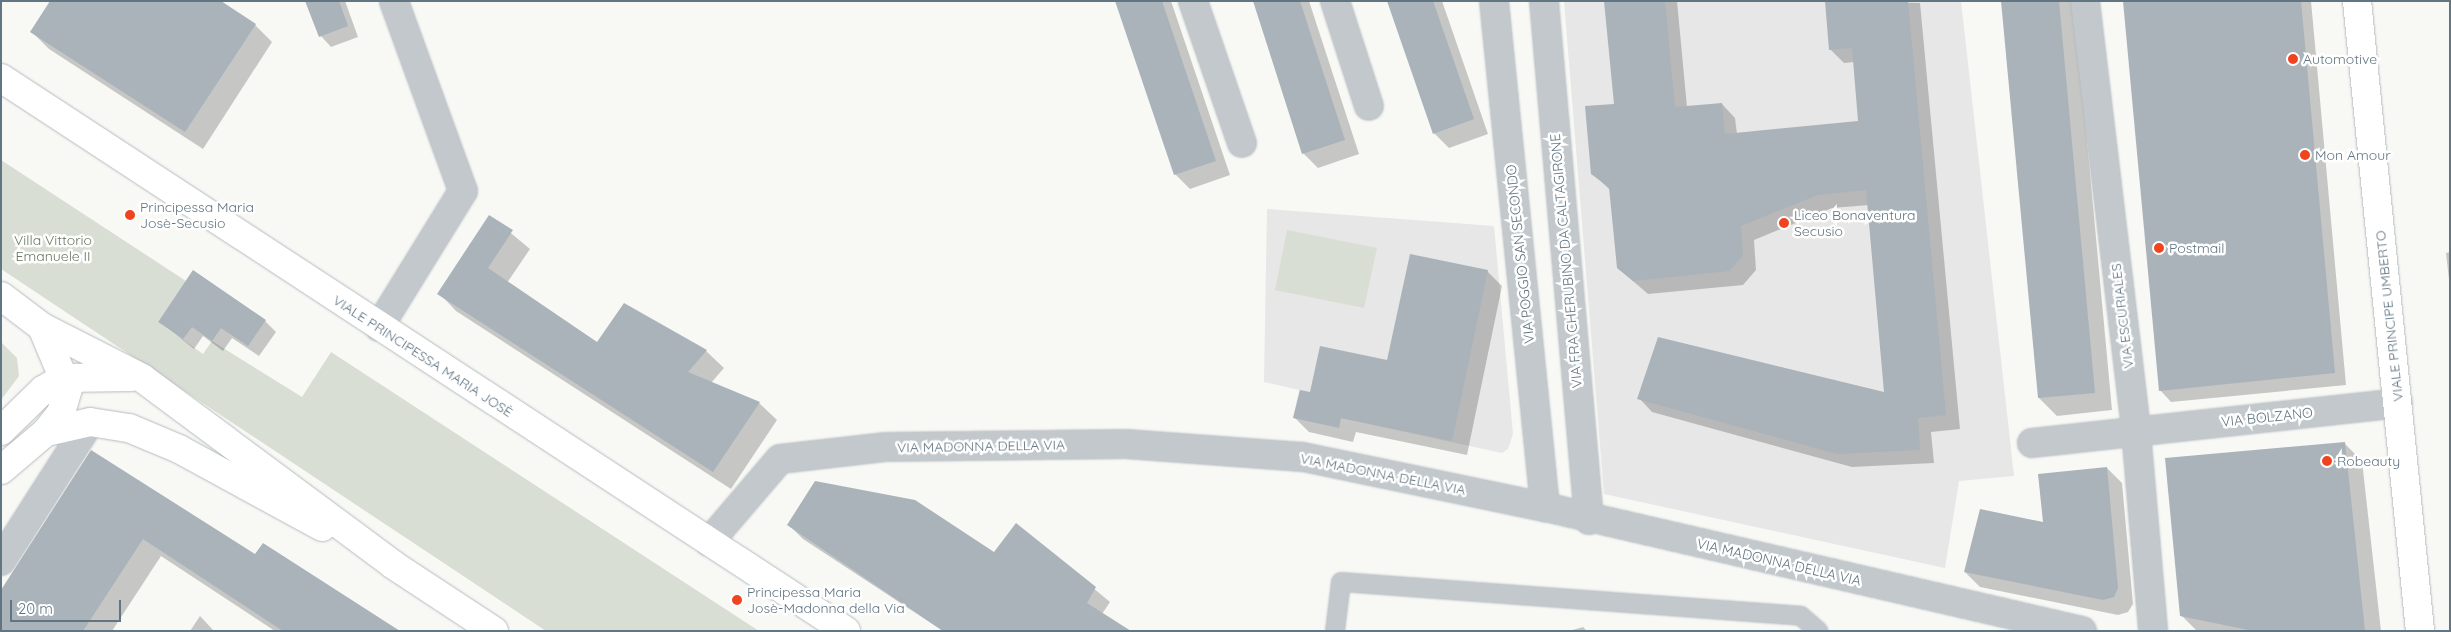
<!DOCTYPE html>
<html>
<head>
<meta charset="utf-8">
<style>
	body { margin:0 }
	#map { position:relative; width:2451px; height:632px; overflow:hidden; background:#f8f8f5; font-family:Quicksand,sans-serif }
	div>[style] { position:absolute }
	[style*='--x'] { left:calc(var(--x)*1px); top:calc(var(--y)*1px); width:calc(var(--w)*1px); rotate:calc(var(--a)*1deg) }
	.built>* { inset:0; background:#e6e7e6 }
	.green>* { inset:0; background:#d8ded4 }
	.shadow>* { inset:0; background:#0003 }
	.building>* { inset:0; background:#a9b3b9 }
	.roads { filter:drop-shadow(0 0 1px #b5bcc0) drop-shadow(0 0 1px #b5bcc0) }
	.lane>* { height:18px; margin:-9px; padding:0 9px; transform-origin:9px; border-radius:9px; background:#c3c8cc }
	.street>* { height:28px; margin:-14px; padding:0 14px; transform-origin:14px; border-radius:14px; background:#c3c8cc }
	.secondary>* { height:28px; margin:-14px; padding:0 14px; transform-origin:14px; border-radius:14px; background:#fff }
	.dots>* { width:14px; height:14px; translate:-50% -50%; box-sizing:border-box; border:2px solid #fff; border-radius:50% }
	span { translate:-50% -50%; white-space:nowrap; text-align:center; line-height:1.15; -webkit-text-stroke:5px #fff; paint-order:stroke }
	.poi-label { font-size:14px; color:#617582 }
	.left { translate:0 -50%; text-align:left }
	.park-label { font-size:14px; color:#667a60 }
	.street-label { font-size:14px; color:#617582 }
	.frame { position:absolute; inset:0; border:2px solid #617582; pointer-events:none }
	.scale { position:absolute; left:10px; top:600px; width:111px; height:22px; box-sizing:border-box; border:2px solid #617582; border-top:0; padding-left:6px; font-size:15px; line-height:18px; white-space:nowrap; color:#617582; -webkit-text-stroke:4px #fff; paint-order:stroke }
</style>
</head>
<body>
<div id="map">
	<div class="built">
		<div style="clip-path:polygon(1564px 1px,1961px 1px,2014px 476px,1959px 481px,1945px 568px,1604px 494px)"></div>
		<div style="clip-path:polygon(1267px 209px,1494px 226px,1513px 434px,1508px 449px,1502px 453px,1341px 418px,1293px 418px,1299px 390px,1264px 382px)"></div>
	</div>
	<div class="green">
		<div style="clip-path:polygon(1px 160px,186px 281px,158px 322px,203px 354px,212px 341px,302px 397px,331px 352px,759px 631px,546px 631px,1px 269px)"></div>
		<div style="clip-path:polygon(1287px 230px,1377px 248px,1364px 308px,1275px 290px)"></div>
		<div style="clip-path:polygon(1px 342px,17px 358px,19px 376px,1px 400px)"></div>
	</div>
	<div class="shadow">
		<div style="clip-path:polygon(307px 1px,345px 1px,358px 37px,331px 47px,321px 36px)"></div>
		<div style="clip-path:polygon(1116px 1px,1171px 1px,1230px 175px,1190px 189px,1175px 174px)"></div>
		<div style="clip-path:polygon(1254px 1px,1309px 1px,1359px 154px,1318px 168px,1303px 153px)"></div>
		<div style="clip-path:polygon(1388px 1px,1442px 1px,1488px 134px,1449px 148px,1434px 133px)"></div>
		<div style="clip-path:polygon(1605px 1px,1677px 1px,1687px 107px,1722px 104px,1735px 118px,1737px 134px,1859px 122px,1854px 62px,1844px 63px,1830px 49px,1826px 1px,1920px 3px,1960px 429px,1931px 432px,1934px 463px,1852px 467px,1652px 412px,1639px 398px,1885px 393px,1869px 205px,1832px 208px,1754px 240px,1756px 270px,1743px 285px,1648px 294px,1618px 268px,1610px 190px,1593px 174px,1615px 105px)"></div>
		<div style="clip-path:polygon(2003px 1px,2074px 1px,2112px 410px,2057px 416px,2039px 398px)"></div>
		<div style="clip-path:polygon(2124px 1px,2311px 1px,2346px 385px,2171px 402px,2160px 390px)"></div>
		<div style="clip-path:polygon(255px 25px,272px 42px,203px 149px,49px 49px,32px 32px)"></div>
		<div style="clip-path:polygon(490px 216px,530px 249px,507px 283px,598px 343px,706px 351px,724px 368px,711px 383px,759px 403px,777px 420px,731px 489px,456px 311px,439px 293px)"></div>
		<div style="clip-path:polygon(2450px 252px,2450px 288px,2446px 253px)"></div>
		<div style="clip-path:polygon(1487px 271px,1502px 286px,1467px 455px,1356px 432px,1353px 442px,1309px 432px,1295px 418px,1311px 394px,1388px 361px)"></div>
		<div style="clip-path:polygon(265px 321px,276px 332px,259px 356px,232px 338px,223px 351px,203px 336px,194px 349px,160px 322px)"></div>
		<div style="clip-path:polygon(2345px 444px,2362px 461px,2381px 631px,2197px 631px,2181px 615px)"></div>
		<div style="clip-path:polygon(92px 451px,256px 556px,397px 631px,275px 631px,161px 556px,112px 631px,1px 631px)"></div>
		<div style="clip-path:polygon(2107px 468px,2122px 483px,2133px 604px,2128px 612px,2118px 615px,1980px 587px,1965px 572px,2044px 524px)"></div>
		<div style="clip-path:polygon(1016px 524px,1110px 602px,1102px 614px,943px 631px,803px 539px,789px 525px,995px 554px)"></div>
		<div style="clip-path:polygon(200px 616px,214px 631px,190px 631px)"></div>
		<div style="clip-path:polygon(1583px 627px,1587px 631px,1569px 631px)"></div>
	</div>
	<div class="building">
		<div style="clip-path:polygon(50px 1px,221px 1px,256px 24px,185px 132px,30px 32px)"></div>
		<div style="clip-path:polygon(305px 1px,339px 1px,348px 26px,319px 37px)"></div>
		<div style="clip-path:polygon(1115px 1px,1162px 1px,1216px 161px,1174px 175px)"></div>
		<div style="clip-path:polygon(1253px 1px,1300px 1px,1345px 140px,1302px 154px)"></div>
		<div style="clip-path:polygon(1387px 1px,1433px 1px,1474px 119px,1433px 134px)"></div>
		<div style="clip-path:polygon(1604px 1px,1665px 1px,1675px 107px,1722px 103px,1725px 134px,1858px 121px,1852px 48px,1829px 50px,1825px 1px,1908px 1px,1946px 415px,1918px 418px,1920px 450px,1837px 454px,1637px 399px,1658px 337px,1884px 392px,1866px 190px,1818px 195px,1741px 226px,1743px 256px,1729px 271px,1633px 281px,1617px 268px,1609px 187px,1591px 174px,1585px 106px,1614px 104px)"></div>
		<div style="clip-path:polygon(2001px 1px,2059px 1px,2095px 393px,2038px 398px)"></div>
		<div style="clip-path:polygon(2123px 1px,2301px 1px,2335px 373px,2159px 391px)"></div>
		<div style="clip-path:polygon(489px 215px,513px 230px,488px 268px,597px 342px,624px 303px,707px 350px,688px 372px,760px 402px,713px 472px,437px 294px)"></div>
		<div style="clip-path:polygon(1410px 254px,1488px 270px,1452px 441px,1341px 418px,1339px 428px,1293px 418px,1300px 390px,1310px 392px,1320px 346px,1387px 360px)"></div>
		<div style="clip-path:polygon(193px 270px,266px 320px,248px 346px,221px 328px,212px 341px,192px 327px,183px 339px,158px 322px)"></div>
		<div style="clip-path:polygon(2345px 442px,2365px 631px,2253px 631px,2180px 616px,2165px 458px)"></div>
		<div style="clip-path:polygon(91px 450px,255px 554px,263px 543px,400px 631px,283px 631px,143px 539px,83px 631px,1px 631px,1px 590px)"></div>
		<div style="clip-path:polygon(2107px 467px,2118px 588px,2114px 597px,2103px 600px,1964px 572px,1980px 509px,2043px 522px,2038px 474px)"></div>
		<div style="clip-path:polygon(815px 481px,915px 500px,994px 552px,1016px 523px,1096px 587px,1087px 603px,1131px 631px,943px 631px,787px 525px)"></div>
	</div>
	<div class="roads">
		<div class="lane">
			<div style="--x:1335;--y:631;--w:49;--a:-83"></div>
			<div style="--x:1341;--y:582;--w:461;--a:4.2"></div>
			<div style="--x:1801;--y:616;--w:23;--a:41"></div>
		</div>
		<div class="street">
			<div style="--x:1193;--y:1;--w:150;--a:71"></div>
			<div style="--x:1335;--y:1;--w:110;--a:72.1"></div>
			<div style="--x:1494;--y:1;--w:509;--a:84.24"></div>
			<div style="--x:1544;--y:1;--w:521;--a:85.04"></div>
			<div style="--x:2085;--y:1;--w:433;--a:83.2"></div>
			<div style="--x:2136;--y:431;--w:201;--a:85.1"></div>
			<div style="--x:379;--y:327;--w:160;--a:-58.3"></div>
			<div style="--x:463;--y:191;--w:202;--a:-110"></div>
			<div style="--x:2032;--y:443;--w:368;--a:-6.2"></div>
			<div style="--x:709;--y:542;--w:109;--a:-49.5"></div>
			<div style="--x:780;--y:459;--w:107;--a:-6.5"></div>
			<div style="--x:886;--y:447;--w:240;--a:-0.7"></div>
			<div style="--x:1126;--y:444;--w:177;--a:4.2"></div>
			<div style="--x:1303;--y:457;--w:247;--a:11.7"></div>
			<div style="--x:1545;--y:507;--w:551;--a:13"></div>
			<div style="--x:1;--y:561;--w:165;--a:-57.4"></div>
		</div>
		<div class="secondary">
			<div style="--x:2357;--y:1;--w:633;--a:84.29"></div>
			<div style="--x:1;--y:78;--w:1010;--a:33.2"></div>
			<div style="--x:1;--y:296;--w:51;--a:37.1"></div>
			<div style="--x:42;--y:327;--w:112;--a:27"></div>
			<div style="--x:142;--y:378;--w:312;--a:36.6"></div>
			<div style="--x:392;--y:564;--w:122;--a:33.3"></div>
			<div style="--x:1;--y:431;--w:59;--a:-44.3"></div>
			<div style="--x:43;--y:390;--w:23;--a:-31"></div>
			<div style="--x:63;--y:378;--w:68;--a:-0.8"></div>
			<div style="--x:46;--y:432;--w:45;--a:-12.8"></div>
			<div style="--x:90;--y:422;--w:39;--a:9"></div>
			<div style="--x:129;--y:428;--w:54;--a:22.8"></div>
			<div style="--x:179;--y:449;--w:163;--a:28.6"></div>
			<div style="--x:1;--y:470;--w:59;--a:-40.2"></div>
			<div style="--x:46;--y:432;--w:24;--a:-52"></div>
			<div style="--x:61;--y:413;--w:25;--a:-74"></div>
			<div style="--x:68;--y:389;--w:67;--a:-112.8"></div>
		</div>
	</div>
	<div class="dots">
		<div style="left:2293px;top:59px;background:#ef441f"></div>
		<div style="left:2305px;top:155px;background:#ef441f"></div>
		<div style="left:130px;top:215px;background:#ef441f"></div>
		<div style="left:1784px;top:223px;background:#ef441f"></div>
		<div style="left:2159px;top:248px;background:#ef441f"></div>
		<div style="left:2327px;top:461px;background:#ef441f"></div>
		<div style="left:737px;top:600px;background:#ef441f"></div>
	</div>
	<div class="poi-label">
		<span class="left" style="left:2303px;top:59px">Automotive</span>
		<span class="left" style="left:2315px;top:155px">Mon Amour</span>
		<span class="left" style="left:140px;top:215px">Principessa Maria<br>Josè-Secusio</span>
		<span class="left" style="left:1794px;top:223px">Liceo Bonaventura<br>Secusio</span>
		<span class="left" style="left:2169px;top:248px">Postmail</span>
		<span class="left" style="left:2337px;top:461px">Robeauty</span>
		<span class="left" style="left:747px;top:600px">Principessa Maria<br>Josè-Madonna della Via</span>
	</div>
	<div class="park-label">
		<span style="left:53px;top:248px">Villa Vittorio<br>Emanuele II</span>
	</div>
	<div class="street-label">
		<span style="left:1520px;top:254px;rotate:-96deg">VIA POGGIO SAN SECONDO</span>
		<span style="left:1566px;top:261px;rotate:-95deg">VIA FRA CHERUBINO DA CALTAGIRONE</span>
		<span style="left:2122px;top:316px;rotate:-97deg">VIA ESCURIALES</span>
		<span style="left:2389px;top:316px;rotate:-96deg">VIALE PRINCIPE UMBERTO</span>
		<span style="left:423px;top:356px;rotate:33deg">VIALE PRINCIPESSA MARIA JOSÈ</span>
		<span style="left:2267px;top:417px;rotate:-6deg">VIA BOLZANO</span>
		<span style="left:981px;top:446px;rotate:-1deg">VIA MADONNA DELLA VIA</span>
		<span style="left:1383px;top:474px;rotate:11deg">VIA MADONNA DELLA VIA</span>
		<span style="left:1779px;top:562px;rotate:13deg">VIA MADONNA DELLA VIA</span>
	</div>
	<div class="frame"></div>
	<div class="scale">20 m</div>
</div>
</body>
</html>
